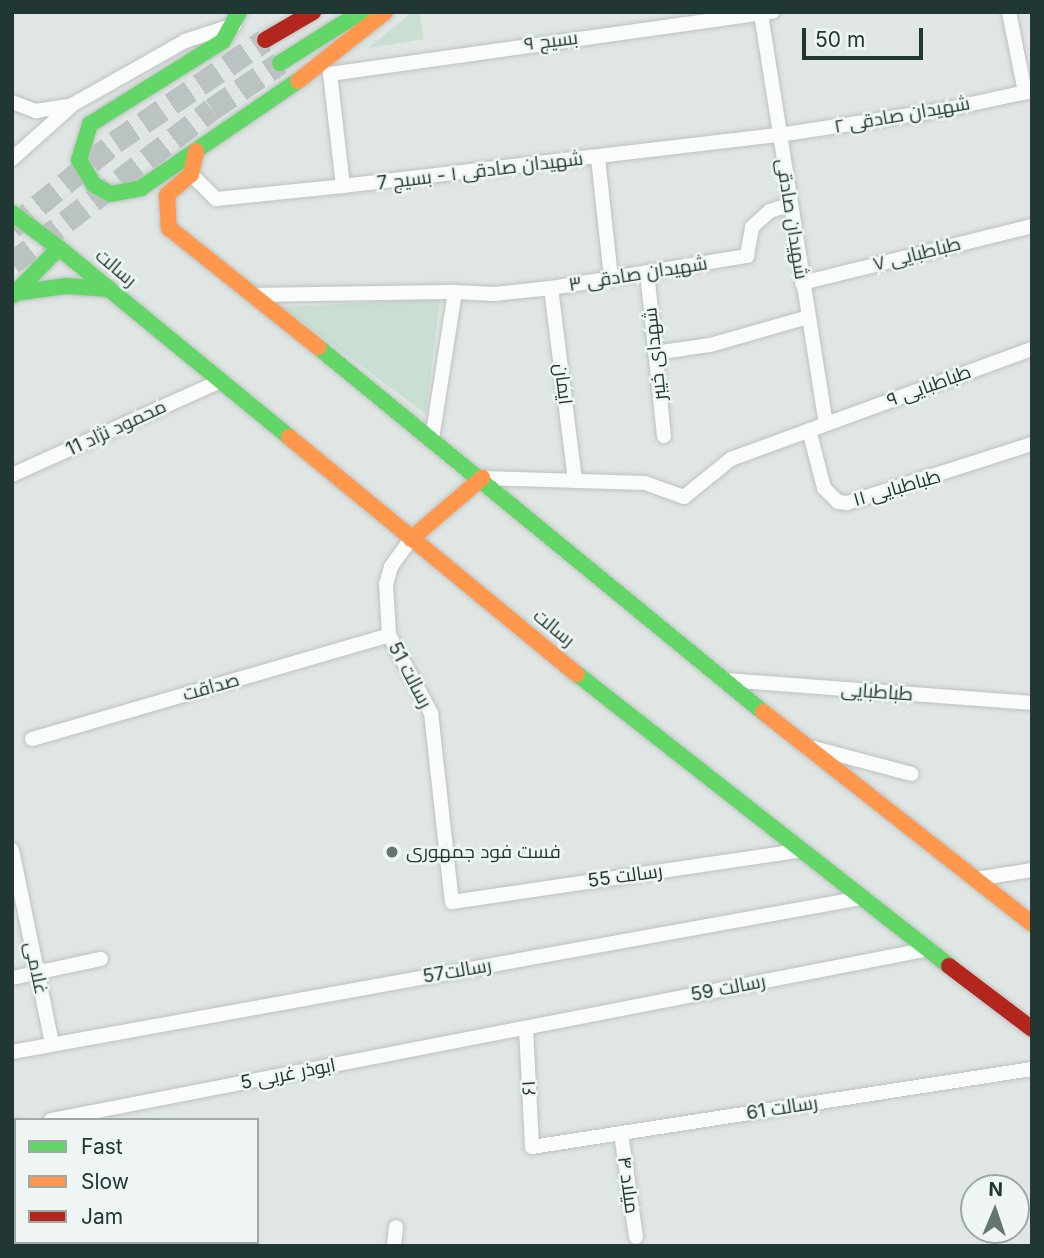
<!DOCTYPE html>
<html>
<head>
<meta charset="utf-8">
<style>
	body { margin:0 }
	#map { position:relative; width:1044px; height:1258px; overflow:hidden; background:#e0e6e4; font-family:Inter,Cairo,sans-serif }
	div>[style] { position:absolute }
	[style*='--x'] { left:calc(var(--x)*1px); top:calc(var(--y)*1px); width:calc(var(--w)*1px); rotate:calc(var(--a)*1deg) }
	.green>* { inset:0; background:#c9dfd2 }
	.primary-tunnel>* { height:23px; margin-top:-11.5px; transform-origin:0; background:repeating-linear-gradient(90deg,#bac3c1 0 23px,transparent 0 34px) }
	.roads { filter:drop-shadow(0 0 2px #bdc2c1) drop-shadow(0 0 2px #bdc2c1) }
	.street>* { height:14px; margin:-7px; padding:0 7px; transform-origin:7px; border-radius:7px; background:#fafbfb }
	.fast>* { height:16px; margin:-8px; padding:0 8px; transform-origin:8px; border-radius:8px; background:#63d668 }
	.slow>* { height:16px; margin:-8px; padding:0 8px; transform-origin:8px; border-radius:8px; background:#ff974d }
	.jam>* { height:16px; margin:-8px; padding:0 8px; transform-origin:8px; border-radius:8px; background:#b3261e }
	.dots>* { width:19px; height:19px; translate:-50% -50%; box-sizing:border-box; border:4px solid #eef5f2; border-radius:50% }
	span { translate:-50% -50%; white-space:nowrap; text-align:center; line-height:1.15; -webkit-text-stroke:5px #eef5f2; paint-order:stroke }
	.street-label { font-size:19px; color:#203733 }
	.poi-label { font-size:19px; color:#203733 }
	.left { translate:0 -50%; text-align:left }
	.frame { position:absolute; inset:0; border:14px solid #203733; pointer-events:none }
	.legend { position:absolute; left:14px; top:1118px; width:245px; height:126px; box-sizing:border-box; background:#eef5f2; border:2px solid #9ca9a6; margin:0; padding:9px 12px; list-style:none; font-size:21px; color:#203733 }
	.legend li { display:flex; align-items:center; gap:14px; height:35px }
	.legend b { width:35px; border:2px solid #9ca9a6 }
	.north { position:absolute; left:960px; top:1174px; width:70px; height:70px; box-sizing:border-box; background:#eef5f2; border:2px solid #9ca9a6; border-radius:50%; rotate:2deg; font-size:19px; font-weight:700; line-height:28px; text-align:center; color:#203733 }
	.north::after { content:''; display:block; margin:auto; width:24px; height:32px; background:#637471; clip-path:polygon(50% 0,100% 100%,50% 72%,0 100%) }
	.scale { position:absolute; left:802px; top:28px; width:121px; height:32px; box-sizing:border-box; border:4px solid #203733; border-top:0; padding-left:9px; font-size:21px; line-height:24px; white-space:nowrap; color:#203733; -webkit-text-stroke:5px #eef5f2; paint-order:stroke }
</style>
</head>
<body>
<div id="map">
	<div class="green">
		<div style="clip-path:polygon(412px 12px,419px 12px,424px 39px,368px 48px)"></div>
		<div style="clip-path:polygon(440px 299px,426px 414px,282px 307px)"></div>
	</div>
	<div class="primary-tunnel">
		<div style="--x:12;--y:227;--w:134;--a:-39.5"></div>
		<div style="--x:115;--y:142;--w:181;--a:-34.2"></div>
		<div style="--x:12;--y:263;--w:252;--a:-37.6"></div>
		<div style="--x:212;--y:109;--w:82;--a:-34.1"></div>
	</div>
	<div class="roads">
		<div class="street">
			<div style="--x:1009;--y:12;--w:82;--a:78.7"></div>
			<div style="--x:761;--y:14;--w:414;--a:81"></div>
			<div style="--x:12;--y:102;--w:26;--a:21"></div>
			<div style="--x:36;--y:111;--w:36;--a:-9"></div>
			<div style="--x:72;--y:105;--w:130;--a:-29.5"></div>
			<div style="--x:185;--y:41;--w:52;--a:-18.1"></div>
			<div style="--x:598;--y:158;--w:120;--a:83.8"></div>
			<div style="--x:12;--y:159;--w:79;--a:-41.9"></div>
			<div style="--x:191;--y:174;--w:35;--a:45"></div>
			<div style="--x:216;--y:199;--w:128;--a:-5.8"></div>
			<div style="--x:343;--y:186;--w:439;--a:-6.7"></div>
			<div style="--x:779;--y:135;--w:166;--a:-8.7"></div>
			<div style="--x:943;--y:110;--w:91;--a:-12.1"></div>
			<div style="--x:343;--y:186;--w:113;--a:-96.6"></div>
			<div style="--x:330;--y:74;--w:447;--a:-8"></div>
			<div style="--x:647;--y:272;--w:165;--a:84.1"></div>
			<div style="--x:802;--y:283;--w:237;--a:-13.9"></div>
			<div style="--x:551;--y:288;--w:194;--a:82.9"></div>
			<div style="--x:455;--y:292;--w:39;--a:3"></div>
			<div style="--x:494;--y:294;--w:57;--a:-6"></div>
			<div style="--x:551;--y:288;--w:199;--a:-9.3"></div>
			<div style="--x:747;--y:256;--w:29;--a:-80"></div>
			<div style="--x:752;--y:227;--w:24;--a:-42"></div>
			<div style="--x:770;--y:211;--w:20;--a:-18"></div>
			<div style="--x:256;--y:295;--w:199;--a:-0.9"></div>
			<div style="--x:455;--y:292;--w:149;--a:98.9"></div>
			<div style="--x:655;--y:353;--w:56;--a:-8.3"></div>
			<div style="--x:710;--y:345;--w:102;--a:-15.9"></div>
			<div style="--x:809;--y:430;--w:60;--a:75.5"></div>
			<div style="--x:824;--y:488;--w:20;--a:45"></div>
			<div style="--x:838;--y:502;--w:9;--a:6"></div>
			<div style="--x:847;--y:503;--w:194;--a:-17.7"></div>
			<div style="--x:12;--y:475;--w:228;--a:-24.3"></div>
			<div style="--x:482;--y:478;--w:163;--a:1.8"></div>
			<div style="--x:645;--y:483;--w:41;--a:19.7"></div>
			<div style="--x:684;--y:497;--w:60;--a:-39"></div>
			<div style="--x:731;--y:459;--w:320;--a:-20.1"></div>
			<div style="--x:411;--y:539;--w:34;--a:126"></div>
			<div style="--x:391;--y:567;--w:18;--a:106"></div>
			<div style="--x:386;--y:584;--w:51;--a:86.6"></div>
			<div style="--x:389;--y:635;--w:89;--a:61.7"></div>
			<div style="--x:431;--y:713;--w:190;--a:83.7"></div>
			<div style="--x:452;--y:902;--w:350;--a:-8.4"></div>
			<div style="--x:726;--y:680;--w:307;--a:4.3"></div>
			<div style="--x:32;--y:739;--w:372;--a:-16.2"></div>
			<div style="--x:814;--y:748;--w:101;--a:14.9"></div>
			<div style="--x:12;--y:850;--w:198;--a:78.3"></div>
			<div style="--x:975;--y:879;--w:58;--a:-9"></div>
			<div style="--x:12;--y:978;--w:91;--a:-12.1"></div>
			<div style="--x:526;--y:1028;--w:119;--a:87.1"></div>
			<div style="--x:532;--y:1147;--w:506;--a:-8.87"></div>
			<div style="--x:12;--y:1052;--w:864;--a:-10.27"></div>
			<div style="--x:51;--y:1120;--w:894;--a:-11.02"></div>
			<div style="--x:12;--y:1127;--w:4;--a:0"></div>
			<div style="--x:621;--y:1133;--w:105;--a:81.8"></div>
			<div style="--x:12;--y:1189;--w:4;--a:-14"></div>
			<div style="--x:394;--y:1246;--w:19;--a:-84"></div>
		</div>
		<div class="fast">
			<div style="--x:239;--y:12;--w:33;--a:119"></div>
			<div style="--x:223;--y:41;--w:157;--a:148"></div>
			<div style="--x:90;--y:124;--w:38;--a:107"></div>
			<div style="--x:79;--y:160;--w:29;--a:59"></div>
			<div style="--x:94;--y:185;--w:19;--a:28"></div>
			<div style="--x:111;--y:194;--w:31;--a:-11"></div>
			<div style="--x:141;--y:188;--w:190;--a:-34.3"></div>
			<div style="--x:280;--y:63;--w:96;--a:-32.2"></div>
			<div style="--x:12;--y:213;--w:59;--a:36.7"></div>
			<div style="--x:59;--y:248;--w:67;--a:134.4"></div>
			<div style="--x:59;--y:248;--w:298;--a:39.4"></div>
			<div style="--x:15;--y:293;--w:51;--a:-7.8"></div>
			<div style="--x:66;--y:286;--w:43;--a:4"></div>
			<div style="--x:318;--y:347;--w:576;--a:39.36"></div>
			<div style="--x:577;--y:674;--w:473;--a:38.1"></div>
		</div>
		<div class="slow">
			<div style="--x:298;--y:81;--w:111;--a:-38.4"></div>
			<div style="--x:196;--y:151;--w:24;--a:102"></div>
			<div style="--x:191;--y:174;--w:32;--a:139"></div>
			<div style="--x:167;--y:195;--w:33;--a:87"></div>
			<div style="--x:169;--y:228;--w:191;--a:38.6"></div>
			<div style="--x:289;--y:437;--w:373;--a:39.5"></div>
			<div style="--x:411;--y:539;--w:94;--a:-40.7"></div>
			<div style="--x:763;--y:712;--w:342;--a:38.2"></div>
		</div>
		<div class="jam">
			<div style="--x:265;--y:40;--w:56;--a:-30.3"></div>
			<div style="--x:949;--y:966;--w:104;--a:37.2"></div>
		</div>
	</div>
	<div class="dots">
		<div style="left:392px;top:852px;background:#637471"></div>
	</div>
	<div class="street-label">
		<span style="left:551px;top:41px;rotate:-7deg">بسیج ۹</span>
		<span style="left:902px;top:115px;rotate:-10deg">شهیدان صادقی ۲</span>
		<span style="left:480px;top:171px;rotate:-7deg">شهیدان صادقی ۱ - بسیج 7</span>
		<span style="left:792px;top:219px;rotate:81deg">شهیدان صادقی</span>
		<span style="left:917px;top:254px;rotate:-14deg">طباطبایی ۷</span>
		<span style="left:116px;top:268px;rotate:40deg">رسالت</span>
		<span style="left:638px;top:274px;rotate:-9deg">شهیدان صادقی ۳</span>
		<span style="left:655px;top:354px;rotate:-96deg">شهدای خیبر</span>
		<span style="left:563px;top:384px;rotate:83deg">ایمان</span>
		<span style="left:929px;top:386px;rotate:-20deg">طباطبایی ۹</span>
		<span style="left:116px;top:428px;rotate:-25deg">محمود نژاد 11</span>
		<span style="left:897px;top:488px;rotate:-16deg">طباطبایی ۱۱</span>
		<span style="left:554px;top:628px;rotate:39deg">رسالت</span>
		<span style="left:410px;top:675px;rotate:62deg">رسالت 51</span>
		<span style="left:211px;top:687px;rotate:-16deg">صداقت</span>
		<span style="left:877px;top:692px;rotate:4deg">طباطبایی</span>
		<span style="left:625px;top:876px;rotate:-8deg">رسالت 55</span>
		<span style="left:36px;top:968px;rotate:78deg">غلامی</span>
		<span style="left:457px;top:971px;rotate:-10deg">رسالت57</span>
		<span style="left:728px;top:988px;rotate:-11deg">رسالت 59</span>
		<span style="left:288px;top:1074px;rotate:-11deg">ابوذر غربی 5</span>
		<span style="left:529px;top:1088px;rotate:-93deg">۶۱</span>
		<span style="left:782px;top:1108px;rotate:-9deg">رسالت 61</span>
		<span style="left:628px;top:1185px;rotate:82deg">میلاد ۴</span>
	</div>
	<div class="poi-label">
		<span class="left" style="left:406px;top:852px">فست فود جمهوری</span>
	</div>
	<div class="frame"></div>
	<ul class="legend">
	<li><b style="height:9px;background:#63d668"></b>Fast</li>
	<li><b style="height:9px;background:#ff974d"></b>Slow</li>
	<li><b style="height:9px;background:#b3261e"></b>Jam</li>
	</ul>
	<div class="north">N</div>
	<div class="scale">50 m</div>
</div>
</body>
</html>
